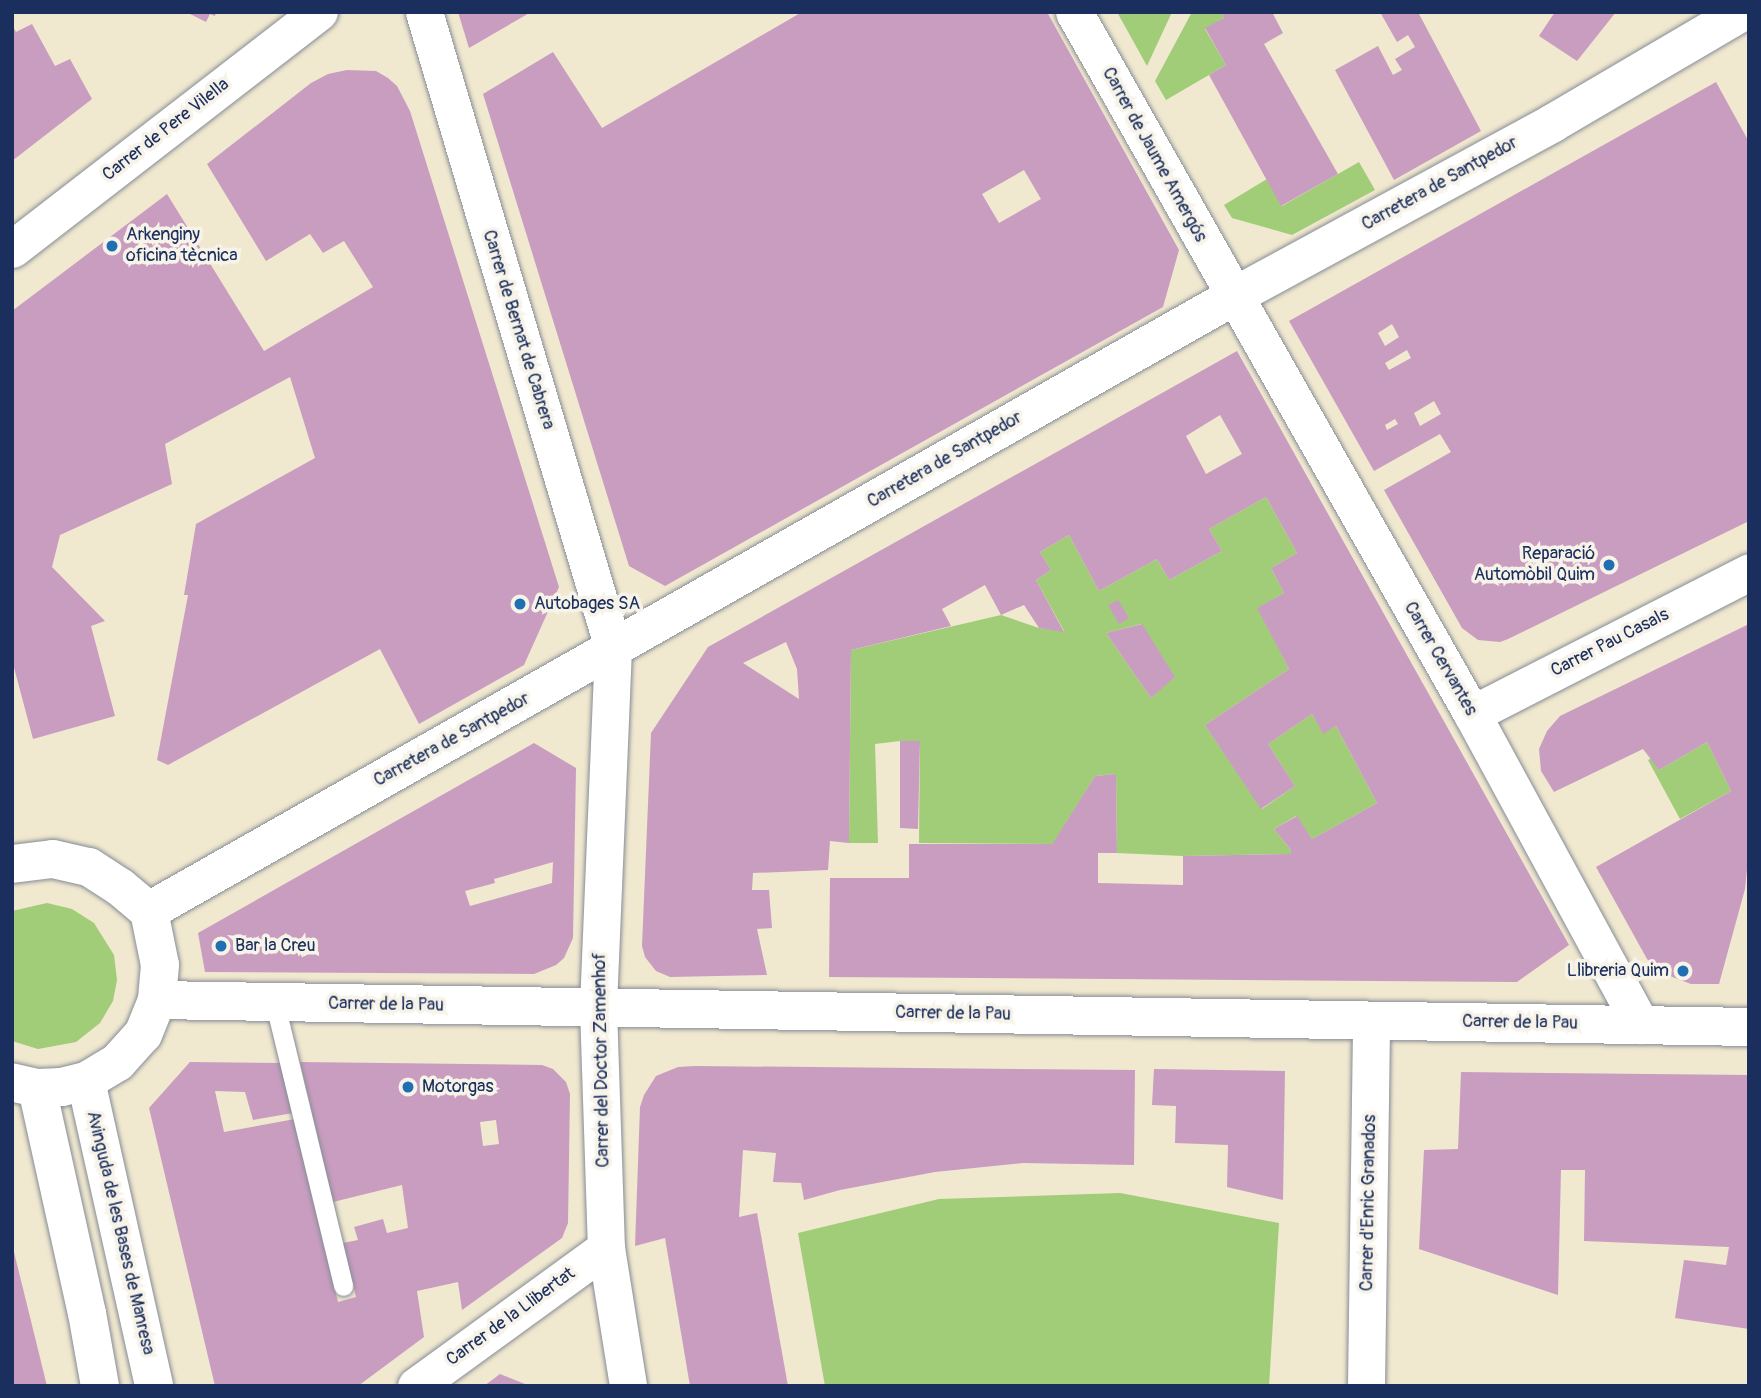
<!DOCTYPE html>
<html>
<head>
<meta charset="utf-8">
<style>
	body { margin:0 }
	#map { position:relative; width:1761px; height:1398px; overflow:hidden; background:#f0e8cf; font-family:Pangolin,sans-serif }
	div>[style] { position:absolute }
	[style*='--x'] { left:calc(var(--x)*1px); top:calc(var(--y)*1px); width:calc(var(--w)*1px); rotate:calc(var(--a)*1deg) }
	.green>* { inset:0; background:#a1cc78 }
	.building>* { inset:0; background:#c99dc0 }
	.roads { filter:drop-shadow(0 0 2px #868c96) drop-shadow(0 0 2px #868c96) }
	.service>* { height:19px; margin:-9.5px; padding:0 9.5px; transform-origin:9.5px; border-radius:9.5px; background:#fff }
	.minor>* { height:37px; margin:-18.5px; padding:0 18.5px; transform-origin:18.5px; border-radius:18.5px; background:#fff }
	.tertiary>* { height:38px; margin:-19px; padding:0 19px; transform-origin:19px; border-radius:19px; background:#fff }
	.dots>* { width:19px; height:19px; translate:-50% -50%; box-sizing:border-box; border:4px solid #f7f3e8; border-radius:50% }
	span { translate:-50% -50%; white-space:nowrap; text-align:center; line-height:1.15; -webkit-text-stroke:7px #f7f3e8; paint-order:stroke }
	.street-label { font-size:18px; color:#1b2f5e }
	.poi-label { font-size:18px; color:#1b2f5e }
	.left { translate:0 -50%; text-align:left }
	.right { translate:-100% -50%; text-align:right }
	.frame { position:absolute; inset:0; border:14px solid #1b2f5e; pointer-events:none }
</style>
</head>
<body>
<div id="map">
	<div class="green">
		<div style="clip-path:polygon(1117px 12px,1172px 12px,1147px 66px)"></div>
		<div style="clip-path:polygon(1192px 12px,1221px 12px,1224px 18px,1205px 29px,1226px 65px,1166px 100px,1155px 81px)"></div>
		<div style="clip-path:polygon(1359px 162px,1375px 190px,1292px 235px,1232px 218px,1224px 205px,1267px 179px,1282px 206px)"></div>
		<div style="clip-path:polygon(evenodd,1266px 497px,1297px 553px,1271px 568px,1284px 593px,1258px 608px,1289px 669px,1205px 725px,1262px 809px,1295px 786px,1268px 744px,1312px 714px,1323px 733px,1336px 726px,1377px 803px,1312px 839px,1296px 816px,1274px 829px,1291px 850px,1290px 854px,1183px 856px,1117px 853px,1116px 774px,1095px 776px,1053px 844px,919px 843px,920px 741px,900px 741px,875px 744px,878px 843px,849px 843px,851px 650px,1001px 615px,1039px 628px,1064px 631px,1036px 580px,1051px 570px,1040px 552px,1069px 535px,1099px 591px,1157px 559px,1169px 580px,1222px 551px,1209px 529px,1266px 497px,1141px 624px,1174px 676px,1151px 698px,1106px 633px,1141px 624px)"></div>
		<div style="clip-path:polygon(1707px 742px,1731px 791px,1680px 819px,1648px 760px,1652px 758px,1659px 770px)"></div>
		<div style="clip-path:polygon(47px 903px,72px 909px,94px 923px,114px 955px,117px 980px,113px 1001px,100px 1023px,76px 1042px,38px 1049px,12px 1041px,12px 911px)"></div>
		<div style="clip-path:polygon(1120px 1193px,1279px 1223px,1269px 1386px,825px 1386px,798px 1233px,939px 1199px)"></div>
	</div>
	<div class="building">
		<div style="clip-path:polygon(186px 12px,216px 12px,215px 16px,210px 14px,206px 22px)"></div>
		<div style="clip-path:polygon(458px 12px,531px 12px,469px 48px)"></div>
		<div style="clip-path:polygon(evenodd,802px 12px,1047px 12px,1179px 250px,1163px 307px,665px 586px,629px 566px,483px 94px,553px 52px,602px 128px,802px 12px,1024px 170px,1041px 199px,999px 223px,982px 194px,1024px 170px)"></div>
		<div style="clip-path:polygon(1221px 12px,1272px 12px,1283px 33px,1264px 44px,1338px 174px,1281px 206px,1209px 75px,1226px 65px,1205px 28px,1224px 18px)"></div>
		<div style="clip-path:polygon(1380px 12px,1418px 12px,1481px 131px,1394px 180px,1335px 70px,1378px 46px,1393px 75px,1402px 70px,1395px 59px,1415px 47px,1408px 35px,1397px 42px)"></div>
		<div style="clip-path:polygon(1555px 12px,1616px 12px,1577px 61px,1539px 36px)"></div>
		<div style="clip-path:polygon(32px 24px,55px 66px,70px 59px,92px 99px,12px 161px,12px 25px,16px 32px)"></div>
		<div style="clip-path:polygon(347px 70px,376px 71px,388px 78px,397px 86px,410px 111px,559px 587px,524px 665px,419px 724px,380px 649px,168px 765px,157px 760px,188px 595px,184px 595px,196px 524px,315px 458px,290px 377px,165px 444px,172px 484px,60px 535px,52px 567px,105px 621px,91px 626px,115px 716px,33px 739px,12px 660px,12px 311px,167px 194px,264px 351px,373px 287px,344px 241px,323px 253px,310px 234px,266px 261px,207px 164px,311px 83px,328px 74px)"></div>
		<div style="clip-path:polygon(evenodd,1716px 82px,1749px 142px,1749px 521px,1508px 639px,1500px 642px,1478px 640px,1462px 628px,1384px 490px,1451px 452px,1440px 434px,1374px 471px,1289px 321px,1716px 82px,1392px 324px,1399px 337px,1385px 346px,1378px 333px,1392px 324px,1716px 82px,1407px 350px,1411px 358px,1389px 370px,1385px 363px,1407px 350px,1716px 82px,1434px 401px,1441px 414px,1420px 426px,1414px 413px,1434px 401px,1716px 82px,1395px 419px,1398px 424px,1387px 430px,1385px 425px,1395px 419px)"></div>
		<div style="clip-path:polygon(evenodd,1237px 351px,1569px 945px,1517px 982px,829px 977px,830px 878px,909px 878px,909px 844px,1053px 844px,1054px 908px,1053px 843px,1095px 776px,1116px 774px,1117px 853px,1098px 853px,1098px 883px,1183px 885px,1183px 856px,1290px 854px,1291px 850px,1274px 829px,1297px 816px,1312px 839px,1377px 803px,1336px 726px,1323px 734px,1312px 714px,1268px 744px,1295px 786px,1261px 809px,1205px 725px,1289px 669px,1257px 608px,1284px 593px,1271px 568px,1297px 553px,1266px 497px,1209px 529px,1222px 551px,1169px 580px,1157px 559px,1099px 591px,1069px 535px,1040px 552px,1051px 570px,1036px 580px,1064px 632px,1039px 628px,1024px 605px,1001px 615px,985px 585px,942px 609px,951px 626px,851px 650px,849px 843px,830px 841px,828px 870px,753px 873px,752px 890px,769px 890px,772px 928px,757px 929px,767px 975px,670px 977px,656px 971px,645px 957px,642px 946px,651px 733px,708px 647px,1237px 351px,1220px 415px,1242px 454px,1206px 474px,1186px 436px,1220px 415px,1237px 351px,786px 642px,797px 669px,799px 699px,743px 663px,786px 642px)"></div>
		<div style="clip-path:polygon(1118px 600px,1129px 618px,1119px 624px,1108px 605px)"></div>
		<div style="clip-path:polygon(1142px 624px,1175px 677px,1151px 698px,1106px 633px)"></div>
		<div style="clip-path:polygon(1749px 624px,1749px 850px,1745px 889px,1719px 984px,1691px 984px,1662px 973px,1647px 959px,1596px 867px,1731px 791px,1707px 742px,1659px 770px,1643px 749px,1554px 792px,1541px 771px,1539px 749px,1547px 731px,1560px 716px)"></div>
		<div style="clip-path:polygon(900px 741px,920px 741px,918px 829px,900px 828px)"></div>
		<div style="clip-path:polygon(evenodd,534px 743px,576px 768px,573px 938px,564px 958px,556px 965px,534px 974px,205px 972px,198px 933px,534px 743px,553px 862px,552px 883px,470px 906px,465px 891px,495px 883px,494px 879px,553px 862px)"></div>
		<div style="clip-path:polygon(evenodd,190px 1062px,282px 1063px,293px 1113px,253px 1120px,245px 1092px,215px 1091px,224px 1132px,295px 1119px,338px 1302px,356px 1297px,343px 1243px,358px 1240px,354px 1227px,383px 1219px,387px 1233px,408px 1228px,402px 1185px,333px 1202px,300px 1062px,542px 1065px,553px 1069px,566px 1082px,570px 1094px,568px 1223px,562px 1238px,462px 1310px,458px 1282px,417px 1291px,424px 1337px,358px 1386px,215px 1386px,149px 1108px,190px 1062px,496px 1120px,499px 1144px,483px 1146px,480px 1122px,496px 1120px)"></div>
		<div style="clip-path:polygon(695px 1066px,1135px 1070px,1134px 1165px,1023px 1163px,935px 1172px,840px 1190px,804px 1200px,801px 1183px,773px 1182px,776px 1153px,743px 1150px,739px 1217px,757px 1213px,788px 1386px,690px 1386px,665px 1238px,635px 1246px,640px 1107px,644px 1095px,656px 1076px,678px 1067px)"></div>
		<div style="clip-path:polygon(1154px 1069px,1285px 1071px,1283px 1200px,1227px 1187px,1228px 1145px,1175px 1143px,1176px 1106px,1152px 1105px)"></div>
		<div style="clip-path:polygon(1461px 1072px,1749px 1075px,1749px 1329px,1675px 1318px,1684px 1260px,1726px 1265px,1729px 1247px,1584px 1241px,1585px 1170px,1561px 1170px,1558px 1295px,1419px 1249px,1424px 1150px,1458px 1149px)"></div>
		<div style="clip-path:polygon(12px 1248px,13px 1248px,47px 1386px,12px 1386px)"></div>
		<div style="clip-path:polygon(500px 1374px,530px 1386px,484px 1386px)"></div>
	</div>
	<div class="roads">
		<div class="service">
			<div style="--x:275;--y:1004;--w:290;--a:76.4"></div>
		</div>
		<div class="minor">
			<div style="--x:424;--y:12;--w:663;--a:73.45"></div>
			<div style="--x:613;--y:648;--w:360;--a:92.4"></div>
			<div style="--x:598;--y:1008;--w:240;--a:88.1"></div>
			<div style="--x:606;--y:1248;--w:140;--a:80.9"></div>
			<div style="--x:1074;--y:12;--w:807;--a:60.45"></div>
			<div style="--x:1472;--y:714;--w:354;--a:61.5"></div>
			<div style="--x:12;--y:249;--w:388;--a:-37.7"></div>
			<div style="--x:1472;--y:714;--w:311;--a:-27.1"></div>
			<div style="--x:416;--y:1386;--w:235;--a:-36"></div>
			<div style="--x:1366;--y:1386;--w:365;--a:-89.2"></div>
		</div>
		<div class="tertiary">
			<div style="--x:12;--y:864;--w:41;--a:-7"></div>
			<div style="--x:53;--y:859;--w:37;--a:13"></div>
			<div style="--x:89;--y:867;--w:37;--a:33"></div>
			<div style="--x:120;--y:887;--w:38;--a:40"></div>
			<div style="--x:149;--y:911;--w:55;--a:78.5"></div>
			<div style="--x:160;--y:965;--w:35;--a:95"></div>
			<div style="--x:157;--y:1000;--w:37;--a:112"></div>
			<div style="--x:143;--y:1034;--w:38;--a:132"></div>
			<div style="--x:118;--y:1062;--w:37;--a:149"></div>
			<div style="--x:86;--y:1081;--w:25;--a:166"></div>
			<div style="--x:62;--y:1087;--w:25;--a:178"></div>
			<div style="--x:37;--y:1088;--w:26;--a:-167"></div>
			<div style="--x:149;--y:911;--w:1246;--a:-29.53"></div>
			<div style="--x:1233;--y:297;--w:364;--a:-28.5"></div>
			<div style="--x:1553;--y:123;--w:219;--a:-30.4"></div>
			<div style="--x:157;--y:1000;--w:1592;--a:0.97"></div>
			<div style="--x:86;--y:1081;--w:312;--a:77.4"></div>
			<div style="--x:37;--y:1088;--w:230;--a:77.5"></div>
			<div style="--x:87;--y:1313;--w:74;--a:79.9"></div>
		</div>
	</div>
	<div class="dots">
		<div style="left:112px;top:246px;background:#1f6fb2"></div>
		<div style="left:1609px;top:565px;background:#1f6fb2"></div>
		<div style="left:520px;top:604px;background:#1f6fb2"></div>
		<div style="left:221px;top:946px;background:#1f6fb2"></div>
		<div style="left:1683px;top:971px;background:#1f6fb2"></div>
		<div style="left:408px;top:1087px;background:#1f6fb2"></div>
	</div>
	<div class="street-label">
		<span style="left:166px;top:130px;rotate:-38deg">Carrer de Pere Vilella</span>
		<span style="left:1154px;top:155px;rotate:61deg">Carrer de Jaume Amergós</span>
		<span style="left:1440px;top:184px;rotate:-29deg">Carretera de Santpedor</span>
		<span style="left:518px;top:330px;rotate:73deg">Carrer de Bernat de Cabrera</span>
		<span style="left:945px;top:460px;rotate:-30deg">Carretera de Santpedor</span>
		<span style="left:1610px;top:643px;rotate:-27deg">Carrer Pau Casals</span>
		<span style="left:1440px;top:659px;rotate:60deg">Carrer Cervantes</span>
		<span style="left:452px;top:740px;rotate:-29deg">Carretera de Santpedor</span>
		<span style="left:386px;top:1005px;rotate:1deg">Carrer de la Pau</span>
		<span style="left:953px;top:1014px;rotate:1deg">Carrer de la Pau</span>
		<span style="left:1520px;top:1023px;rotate:1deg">Carrer de la Pau</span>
		<span style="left:602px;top:1060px;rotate:-91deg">Carrer del Doctor Zamenhof</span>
		<span style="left:1369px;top:1203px;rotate:-89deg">Carrer d'Enric Granados</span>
		<span style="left:120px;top:1233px;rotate:77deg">Avinguda de les Bases de Manresa</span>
		<span style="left:511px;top:1317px;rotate:-36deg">Carrer de la Llibertat</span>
	</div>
	<div class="poi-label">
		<span class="left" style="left:126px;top:246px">Arkenginy<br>oficina tècnica</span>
		<span class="right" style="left:1595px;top:565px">Reparació<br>Automòbil Quim</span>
		<span class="left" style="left:534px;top:604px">Autobages SA</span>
		<span class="left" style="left:235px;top:946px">Bar la Creu</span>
		<span class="right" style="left:1669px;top:971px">Llibreria Quim</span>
		<span class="left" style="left:422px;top:1087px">Motorgas</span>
	</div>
	<div class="frame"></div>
</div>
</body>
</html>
